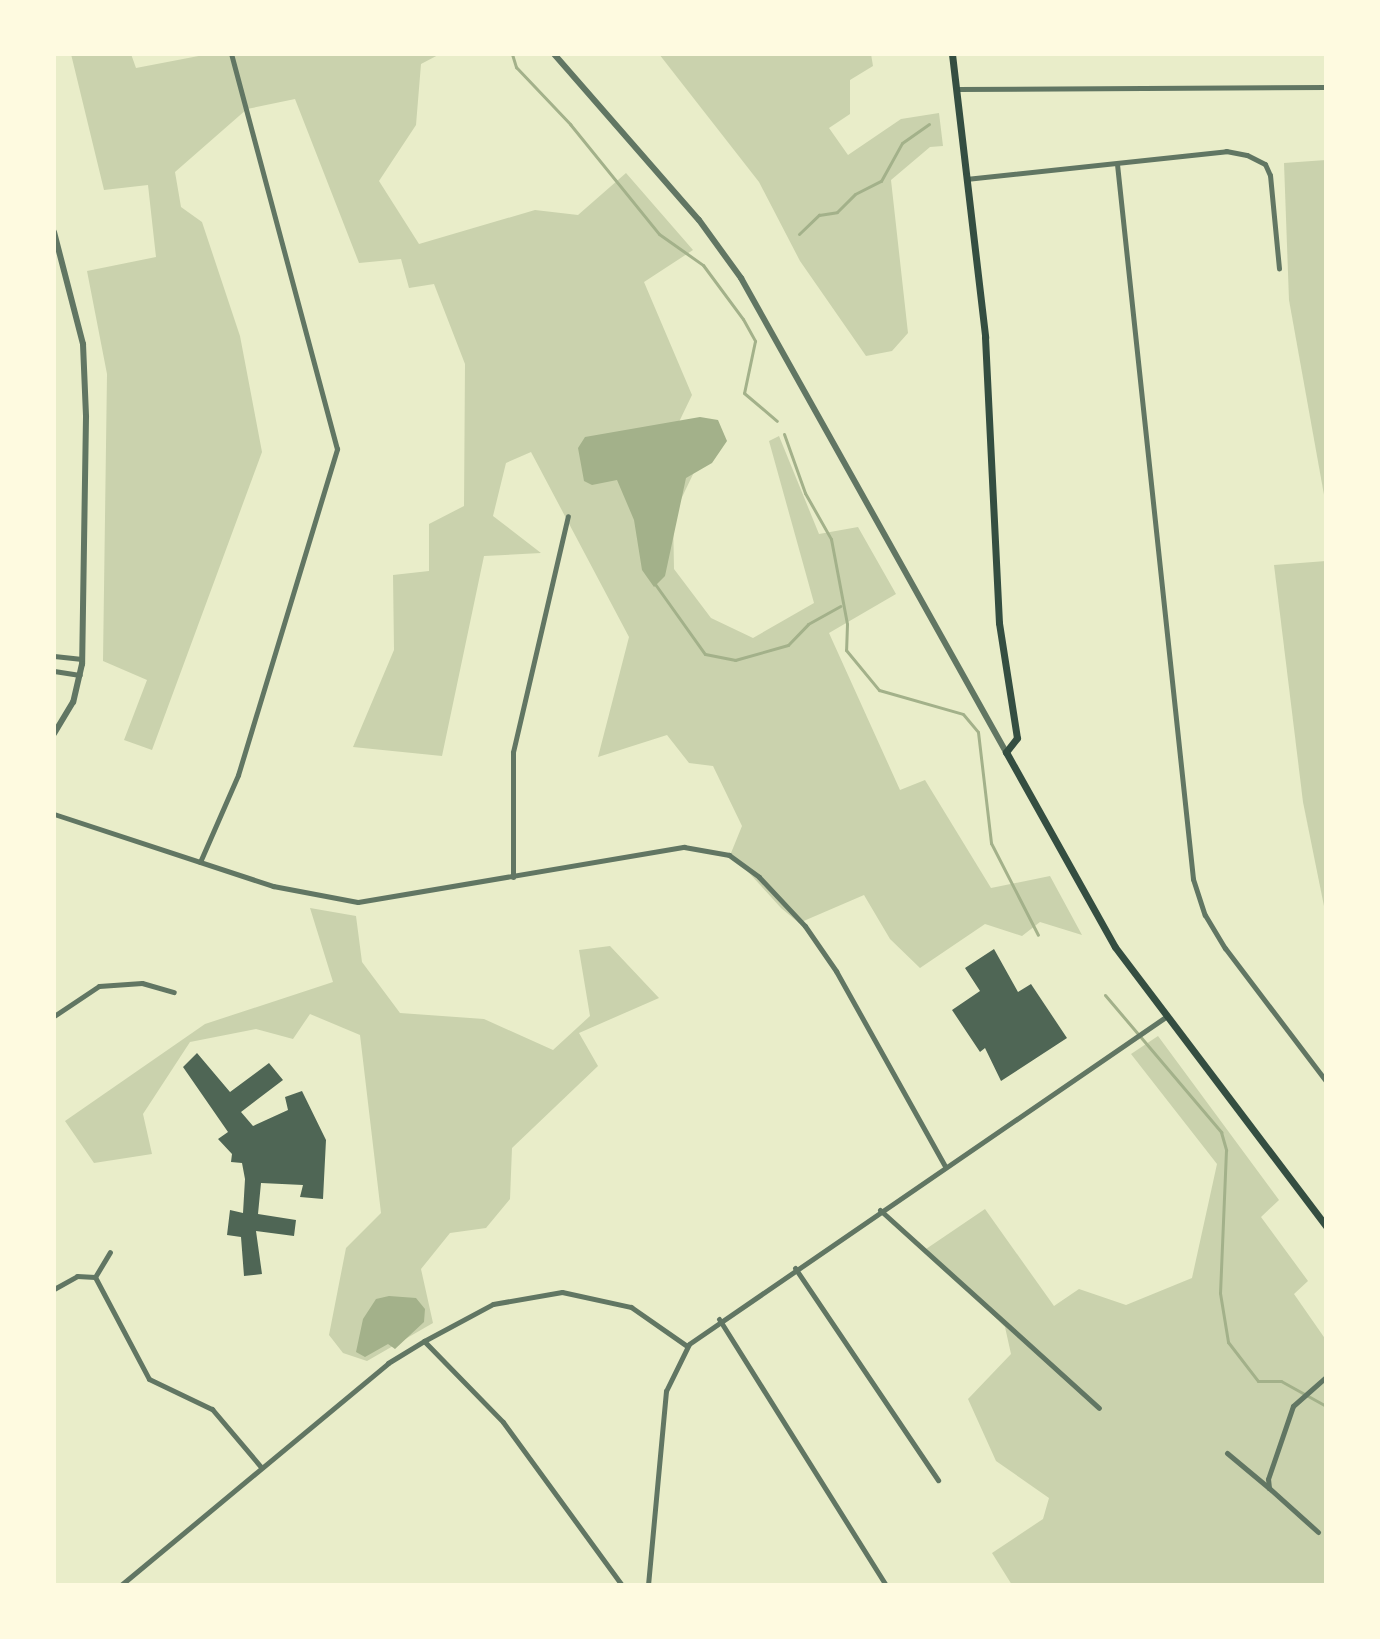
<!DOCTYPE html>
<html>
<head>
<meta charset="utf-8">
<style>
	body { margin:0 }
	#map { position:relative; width:1380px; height:1639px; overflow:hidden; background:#e9edc9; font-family:Arial,sans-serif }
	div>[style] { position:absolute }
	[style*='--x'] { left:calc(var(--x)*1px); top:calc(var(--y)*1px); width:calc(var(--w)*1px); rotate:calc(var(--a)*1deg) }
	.green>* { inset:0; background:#cad2ad }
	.water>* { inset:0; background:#a3b18a }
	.stream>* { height:3px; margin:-1.5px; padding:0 1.5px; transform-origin:1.5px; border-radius:1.5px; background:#a3b18a }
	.building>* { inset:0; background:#4f6655 }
	.minor>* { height:5px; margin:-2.5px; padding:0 2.5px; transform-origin:2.5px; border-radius:2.5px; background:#617663 }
	.tertiary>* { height:6px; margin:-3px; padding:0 3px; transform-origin:3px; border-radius:3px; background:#617663 }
	.secondary>* { height:7px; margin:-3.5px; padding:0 3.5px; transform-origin:3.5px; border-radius:3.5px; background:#344e41 }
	span { translate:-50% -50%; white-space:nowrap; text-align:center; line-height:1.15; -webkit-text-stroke:8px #fefae0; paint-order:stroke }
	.frame { position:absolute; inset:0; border:56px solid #fefae0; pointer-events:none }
</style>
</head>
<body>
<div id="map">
	<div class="green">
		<div style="clip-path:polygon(71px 54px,131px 54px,136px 68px,209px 54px,440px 54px,421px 64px,416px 125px,379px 181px,419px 244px,535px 210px,578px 215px,626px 173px,693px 250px,644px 282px,692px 395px,678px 424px,708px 443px,673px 516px,674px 569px,711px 618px,753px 638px,814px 603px,769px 441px,779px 436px,819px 534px,858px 527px,896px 594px,829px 633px,900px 790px,925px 780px,991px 888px,1050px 876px,1082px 935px,1040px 922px,1022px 936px,985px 924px,920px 968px,890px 939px,864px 895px,799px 923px,781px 908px,731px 853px,742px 826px,713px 766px,689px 763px,667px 735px,598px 757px,629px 637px,531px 452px,506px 463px,493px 516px,541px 553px,484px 556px,442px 756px,353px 747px,394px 650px,393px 575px,429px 571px,429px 524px,464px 506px,465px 364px,434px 284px,409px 288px,401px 259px,359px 263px,295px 99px,247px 109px,175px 172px,181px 207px,202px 222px,240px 336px,262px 452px,152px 750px,124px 740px,147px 680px,103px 661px,107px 374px,87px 271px,156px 257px,148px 185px,104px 190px)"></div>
		<div style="clip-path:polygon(659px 54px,871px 54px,873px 66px,850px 80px,850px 114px,829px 128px,848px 155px,901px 119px,939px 113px,943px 146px,930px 147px,891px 180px,908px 333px,892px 351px,866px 356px,800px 261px,759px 182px)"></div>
		<div style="clip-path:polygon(1326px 160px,1326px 506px,1289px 300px,1284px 163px)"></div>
		<div style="clip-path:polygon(1326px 561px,1326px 916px,1303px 802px,1274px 565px)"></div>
		<div style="clip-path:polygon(310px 908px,356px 916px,362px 962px,400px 1013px,484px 1019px,553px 1050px,590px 1016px,579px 950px,610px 946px,659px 998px,579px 1033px,598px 1066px,512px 1148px,510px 1199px,486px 1228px,450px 1233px,421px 1269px,433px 1323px,367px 1361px,343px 1353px,329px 1335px,346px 1248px,381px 1213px,360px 1035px,310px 1014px,293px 1039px,256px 1029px,190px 1042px,143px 1114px,152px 1154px,94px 1163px,65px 1121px,205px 1024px,333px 982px)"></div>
		<div style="clip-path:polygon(1158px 1036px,1279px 1200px,1261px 1217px,1308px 1281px,1294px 1294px,1326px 1340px,1326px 1585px,1012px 1585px,992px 1553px,1043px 1519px,1049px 1498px,996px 1461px,968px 1399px,1011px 1354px,1005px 1327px,926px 1249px,985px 1209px,1054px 1306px,1079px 1289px,1126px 1305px,1192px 1278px,1217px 1164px,1131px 1054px)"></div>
	</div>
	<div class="water">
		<div style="clip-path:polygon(700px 417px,718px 420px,727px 441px,712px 463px,686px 478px,665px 576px,654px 587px,642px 570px,634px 520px,617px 480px,592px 485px,584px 481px,578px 448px,585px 437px)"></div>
		<div style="clip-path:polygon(389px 1296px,416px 1298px,425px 1309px,424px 1322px,395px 1349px,388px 1344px,365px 1357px,356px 1352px,363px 1319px,376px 1299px)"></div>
	</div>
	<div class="stream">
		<div style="--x:512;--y:54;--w:14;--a:73"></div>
		<div style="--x:516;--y:67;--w:79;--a:46.5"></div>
		<div style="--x:570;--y:124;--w:141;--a:51"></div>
		<div style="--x:659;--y:234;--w:54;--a:35.2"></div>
		<div style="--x:703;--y:265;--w:67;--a:53.5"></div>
		<div style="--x:743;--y:319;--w:25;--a:61"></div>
		<div style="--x:755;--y:341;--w:53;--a:101.9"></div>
		<div style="--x:744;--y:393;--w:43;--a:40.3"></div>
		<div style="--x:799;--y:234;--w:28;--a:-44"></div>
		<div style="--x:819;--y:215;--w:18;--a:-9"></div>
		<div style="--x:837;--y:212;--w:25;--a:-45"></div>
		<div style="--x:855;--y:194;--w:29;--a:-27"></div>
		<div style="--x:881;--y:181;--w:43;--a:-61.1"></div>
		<div style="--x:902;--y:143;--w:33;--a:-35"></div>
		<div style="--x:784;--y:434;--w:63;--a:70.4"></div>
		<div style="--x:805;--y:493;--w:53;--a:60.5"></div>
		<div style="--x:831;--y:539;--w:86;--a:79.3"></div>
		<div style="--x:847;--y:624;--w:26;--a:92"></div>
		<div style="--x:846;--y:650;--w:52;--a:50.5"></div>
		<div style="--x:879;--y:690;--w:87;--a:15.9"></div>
		<div style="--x:963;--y:714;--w:23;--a:50"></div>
		<div style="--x:978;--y:732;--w:112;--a:83.3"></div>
		<div style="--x:991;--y:843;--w:103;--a:62.9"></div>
		<div style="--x:655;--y:584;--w:86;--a:54.5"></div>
		<div style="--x:705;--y:654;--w:31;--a:11"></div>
		<div style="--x:735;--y:660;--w:55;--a:-15.8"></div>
		<div style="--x:788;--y:645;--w:29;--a:-46"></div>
		<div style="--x:808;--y:624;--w:37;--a:-29"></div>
		<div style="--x:1105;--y:995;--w:180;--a:49.7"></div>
		<div style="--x:1221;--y:1132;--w:19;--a:74"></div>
		<div style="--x:1226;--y:1150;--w:143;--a:92.4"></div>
		<div style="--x:1220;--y:1293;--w:50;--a:80.7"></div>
		<div style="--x:1228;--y:1342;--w:49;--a:52.4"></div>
		<div style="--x:1258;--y:1381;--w:23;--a:0"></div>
		<div style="--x:1281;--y:1381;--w:51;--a:29.1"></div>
	</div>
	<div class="building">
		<div style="clip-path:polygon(994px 949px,1018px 992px,1031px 984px,1067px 1038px,1001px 1081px,985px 1048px,980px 1052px,952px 1010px,980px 991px,965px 968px)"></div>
		<div style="clip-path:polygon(197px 1053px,230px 1092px,269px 1063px,283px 1080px,241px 1112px,253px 1126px,288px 1110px,285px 1097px,302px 1091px,326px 1140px,323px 1199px,300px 1197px,303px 1185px,261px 1183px,258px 1214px,296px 1220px,294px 1236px,256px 1231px,262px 1274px,244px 1276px,241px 1237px,227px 1235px,230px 1210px,243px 1213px,245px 1179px,242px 1163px,231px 1162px,232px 1154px,218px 1139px,228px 1132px,183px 1067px)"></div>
	</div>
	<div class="minor">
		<div style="--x:957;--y:89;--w:369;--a:-0.3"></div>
		<div style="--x:1117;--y:164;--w:719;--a:83.93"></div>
		<div style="--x:1193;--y:879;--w:38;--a:72"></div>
		<div style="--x:1205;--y:915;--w:39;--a:59"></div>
		<div style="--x:1225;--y:948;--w:167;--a:52.8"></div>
		<div style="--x:966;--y:179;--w:262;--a:-6.1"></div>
		<div style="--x:1226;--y:151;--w:21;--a:11"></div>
		<div style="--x:1247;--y:155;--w:20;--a:27"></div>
		<div style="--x:1265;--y:164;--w:12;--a:66"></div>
		<div style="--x:1270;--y:175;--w:94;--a:84.5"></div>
		<div style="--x:54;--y:656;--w:28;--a:6"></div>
		<div style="--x:54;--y:671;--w:26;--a:9"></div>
		<div style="--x:54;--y:814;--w:231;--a:18.2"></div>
		<div style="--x:273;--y:886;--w:86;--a:10.7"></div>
		<div style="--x:358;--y:902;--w:331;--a:-9.6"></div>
		<div style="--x:684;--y:847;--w:46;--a:10.1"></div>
		<div style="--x:729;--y:855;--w:37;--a:36"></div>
		<div style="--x:759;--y:877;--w:67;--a:46.8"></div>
		<div style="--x:805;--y:926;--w:55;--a:55.4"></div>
		<div style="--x:836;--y:971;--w:223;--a:60.8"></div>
		<div style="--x:200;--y:862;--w:95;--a:-66.4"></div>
		<div style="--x:238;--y:775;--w:341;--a:-73.1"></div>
		<div style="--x:337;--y:449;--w:409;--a:-105"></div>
		<div style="--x:513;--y:877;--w:125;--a:-90"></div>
		<div style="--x:513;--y:752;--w:242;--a:-76.9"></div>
		<div style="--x:54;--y:1016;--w:54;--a:-33.7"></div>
		<div style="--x:99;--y:986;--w:43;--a:-4"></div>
		<div style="--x:142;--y:983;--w:33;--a:16"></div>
		<div style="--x:880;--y:1210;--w:295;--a:42.1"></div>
		<div style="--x:795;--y:1268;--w:256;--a:56"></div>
		<div style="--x:95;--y:1277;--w:115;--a:62.1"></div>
		<div style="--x:149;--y:1379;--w:70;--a:25.5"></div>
		<div style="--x:212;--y:1409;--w:76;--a:49.8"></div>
		<div style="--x:54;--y:1289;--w:26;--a:-29"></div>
		<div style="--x:77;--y:1276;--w:18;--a:3"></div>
		<div style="--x:95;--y:1277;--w:29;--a:-59"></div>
		<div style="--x:719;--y:1319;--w:314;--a:57.9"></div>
		<div style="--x:424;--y:1341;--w:78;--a:-28.2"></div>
		<div style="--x:493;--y:1304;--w:70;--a:-9.9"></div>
		<div style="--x:562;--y:1292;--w:71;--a:12.3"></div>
		<div style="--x:631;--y:1307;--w:68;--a:34.9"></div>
		<div style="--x:1227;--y:1453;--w:55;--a:39.8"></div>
		<div style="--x:1318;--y:1532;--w:66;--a:-138.1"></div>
		<div style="--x:1269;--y:1488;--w:9;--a:-96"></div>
		<div style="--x:1268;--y:1479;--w:77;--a:-71.1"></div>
		<div style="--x:1293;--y:1406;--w:44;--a:-41.3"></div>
		<div style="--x:121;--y:1585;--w:347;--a:-39.7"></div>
		<div style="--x:388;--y:1363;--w:42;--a:-31.4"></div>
		<div style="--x:424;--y:1341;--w:113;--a:45.7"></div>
		<div style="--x:503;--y:1422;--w:202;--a:53.9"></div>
		<div style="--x:648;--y:1585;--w:195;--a:-84.7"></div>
		<div style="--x:666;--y:1391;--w:52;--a:-63.9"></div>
		<div style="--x:689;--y:1344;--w:580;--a:-34.46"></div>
	</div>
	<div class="tertiary">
		<div style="--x:554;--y:54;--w:220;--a:48.9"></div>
		<div style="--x:699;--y:220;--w:72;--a:54.1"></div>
		<div style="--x:741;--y:278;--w:543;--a:60.79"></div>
		<div style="--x:54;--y:232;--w:116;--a:75.5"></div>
		<div style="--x:83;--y:344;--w:73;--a:87.6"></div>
		<div style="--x:86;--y:417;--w:247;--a:90.9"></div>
		<div style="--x:82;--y:664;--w:39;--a:103"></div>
		<div style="--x:73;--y:702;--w:37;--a:121"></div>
	</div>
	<div class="secondary">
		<div style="--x:952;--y:54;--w:285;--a:83.3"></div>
		<div style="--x:985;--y:337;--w:286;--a:87.2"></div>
		<div style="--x:999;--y:623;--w:116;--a:81.1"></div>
		<div style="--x:1017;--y:738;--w:18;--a:128"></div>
		<div style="--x:1006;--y:752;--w:223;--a:60.8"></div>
		<div style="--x:1115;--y:947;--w:350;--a:52.9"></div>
	</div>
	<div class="frame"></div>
</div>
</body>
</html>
